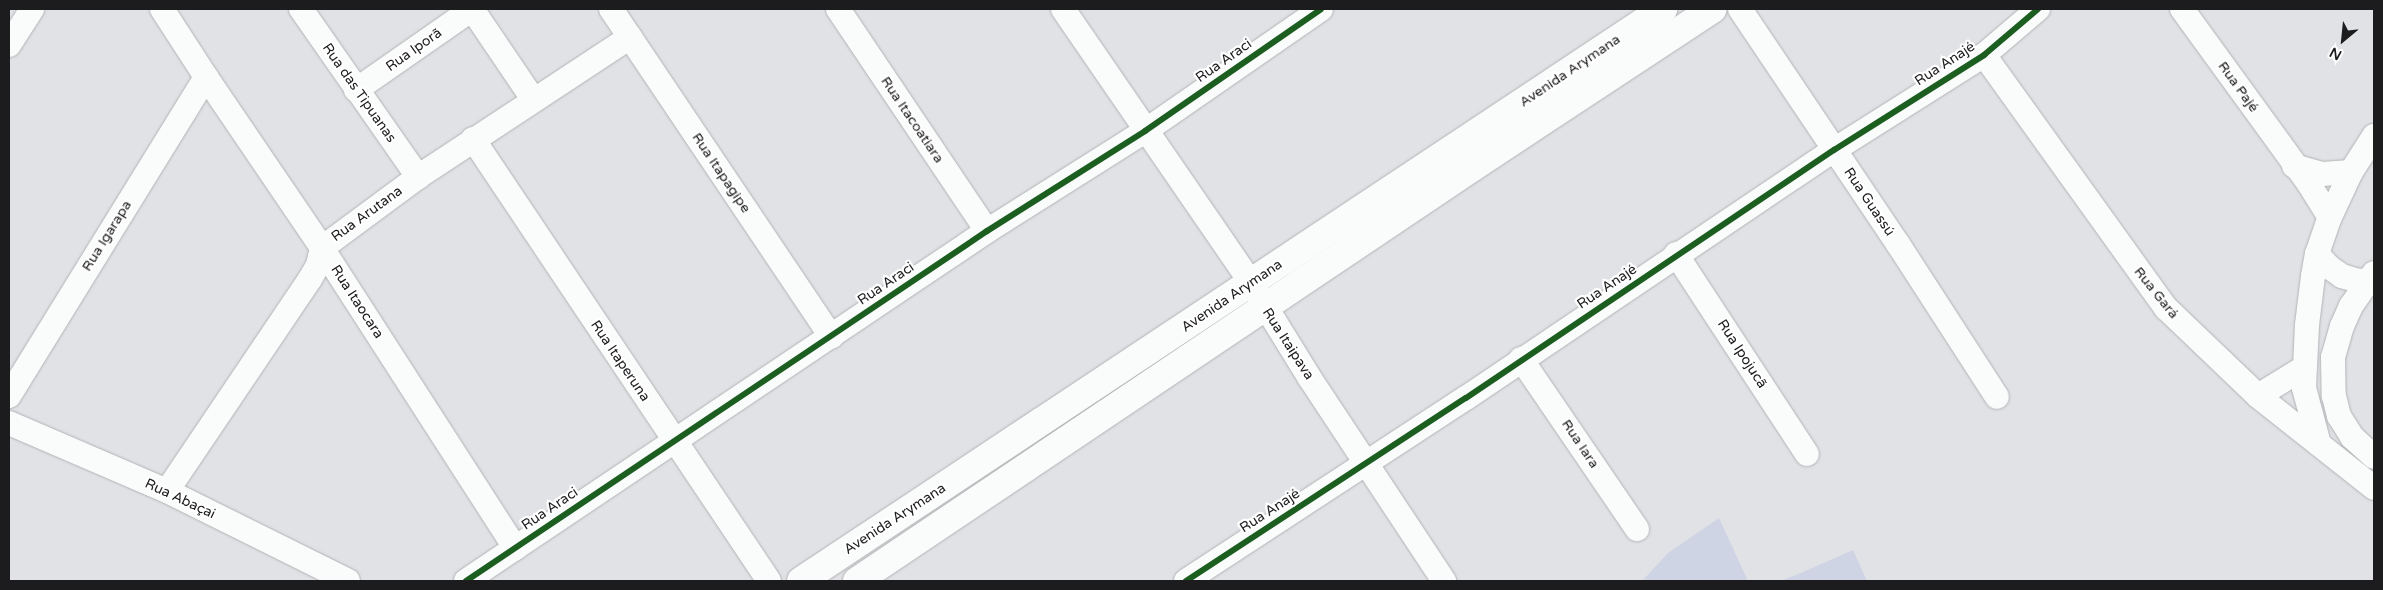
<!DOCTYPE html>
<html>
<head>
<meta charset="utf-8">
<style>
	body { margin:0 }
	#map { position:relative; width:2383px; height:590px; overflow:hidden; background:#e1e2e6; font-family:"Varela Round",sans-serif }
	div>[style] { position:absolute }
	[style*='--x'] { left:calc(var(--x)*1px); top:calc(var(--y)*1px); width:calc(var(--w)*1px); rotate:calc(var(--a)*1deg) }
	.green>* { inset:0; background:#cfd4e5 }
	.roads { filter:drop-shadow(0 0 1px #b3b3b6) drop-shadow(0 0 1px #b3b3b6) }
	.minor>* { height:24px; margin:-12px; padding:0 12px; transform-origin:12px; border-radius:12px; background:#fafbfb }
	.major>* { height:28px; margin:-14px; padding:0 14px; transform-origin:14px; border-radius:14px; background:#fafbfb }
	.cycleway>* { height:6px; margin:-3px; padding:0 3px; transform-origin:3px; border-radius:3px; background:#1b5e20 }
	span { translate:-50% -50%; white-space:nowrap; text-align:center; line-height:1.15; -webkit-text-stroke:4.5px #fff; paint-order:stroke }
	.street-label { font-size:14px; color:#1c1c1f }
	.frame { position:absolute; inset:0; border:10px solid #1c1c1f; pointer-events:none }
	.north { position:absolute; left:2318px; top:15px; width:50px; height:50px; -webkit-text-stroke:4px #fff; paint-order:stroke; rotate:208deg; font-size:14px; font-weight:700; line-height:20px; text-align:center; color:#1c1c1f }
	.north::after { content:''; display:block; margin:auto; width:18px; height:22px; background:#1c1c1f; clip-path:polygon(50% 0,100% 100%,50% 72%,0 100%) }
</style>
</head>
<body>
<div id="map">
	<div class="green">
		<div style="clip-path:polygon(1719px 518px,1748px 581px,1642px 581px,1668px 553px)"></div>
		<div style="clip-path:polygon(1853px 550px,1867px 581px,1781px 581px,1803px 572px)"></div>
	</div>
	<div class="roads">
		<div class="minor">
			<div style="--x:162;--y:9;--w:81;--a:57.1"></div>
			<div style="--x:206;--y:77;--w:207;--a:55.8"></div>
			<div style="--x:322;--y:248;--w:357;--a:57.2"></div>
			<div style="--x:301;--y:9;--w:205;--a:55.1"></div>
			<div style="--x:472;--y:9;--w:109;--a:55.9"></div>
			<div style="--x:611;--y:9;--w:395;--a:56.1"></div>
			<div style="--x:838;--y:9;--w:267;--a:56.1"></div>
			<div style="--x:1063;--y:9;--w:332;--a:55.5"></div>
			<div style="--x:1251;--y:283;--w:110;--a:58.3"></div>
			<div style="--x:1309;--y:377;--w:245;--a:56.5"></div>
			<div style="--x:1740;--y:9;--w:283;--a:56.1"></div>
			<div style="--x:1898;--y:244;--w:182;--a:57.1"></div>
			<div style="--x:2182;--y:9;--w:216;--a:54"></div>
			<div style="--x:2309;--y:184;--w:39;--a:58"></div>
			<div style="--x:9;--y:45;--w:43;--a:-57.4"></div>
			<div style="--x:1984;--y:55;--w:312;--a:54.3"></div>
			<div style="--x:2166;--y:308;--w:127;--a:43.7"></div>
			<div style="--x:2258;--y:396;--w:148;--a:38.4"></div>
			<div style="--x:356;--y:90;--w:141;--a:-34.9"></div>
			<div style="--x:473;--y:139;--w:532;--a:56.19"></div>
			<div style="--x:2294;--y:166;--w:29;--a:16"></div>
			<div style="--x:2322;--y:174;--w:29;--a:-4"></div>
			<div style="--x:1676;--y:254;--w:239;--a:56.8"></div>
			<div style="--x:2317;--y:254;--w:18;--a:47"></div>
			<div style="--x:2329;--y:267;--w:16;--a:35"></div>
			<div style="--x:2342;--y:276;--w:17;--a:17"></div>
			<div style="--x:2358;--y:281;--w:11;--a:-5"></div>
			<div style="--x:2374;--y:273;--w:40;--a:124.9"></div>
			<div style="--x:2351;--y:306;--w:22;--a:114"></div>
			<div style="--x:2342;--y:326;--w:32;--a:106"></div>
			<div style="--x:2333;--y:357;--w:39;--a:89"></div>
			<div style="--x:2334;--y:396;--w:21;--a:76"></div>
			<div style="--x:2339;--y:416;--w:25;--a:58"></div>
			<div style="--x:2352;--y:437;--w:30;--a:42"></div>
			<div style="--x:1521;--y:359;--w:206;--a:55.7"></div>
			<div style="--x:9;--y:396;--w:375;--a:-58.3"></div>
			<div style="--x:2258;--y:396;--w:55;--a:-31.7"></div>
			<div style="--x:9;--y:423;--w:172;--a:23.3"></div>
			<div style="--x:167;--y:491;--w:202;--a:26.4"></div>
			<div style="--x:2319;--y:444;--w:58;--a:-105"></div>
			<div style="--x:2304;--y:388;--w:63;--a:-87.3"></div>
			<div style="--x:2307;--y:325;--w:49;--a:-83"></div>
			<div style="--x:2313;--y:276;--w:22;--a:-80"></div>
			<div style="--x:2317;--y:254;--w:39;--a:-71"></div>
			<div style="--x:2330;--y:217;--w:50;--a:-65"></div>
			<div style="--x:2351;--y:172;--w:43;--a:-57.4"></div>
			<div style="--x:167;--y:491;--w:256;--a:-56"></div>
			<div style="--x:310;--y:279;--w:16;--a:-60"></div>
			<div style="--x:318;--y:265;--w:17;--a:-77"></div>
			<div style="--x:322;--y:248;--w:119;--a:-36.5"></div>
			<div style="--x:418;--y:177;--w:254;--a:-33.4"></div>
			<div style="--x:466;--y:581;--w:628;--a:-33.89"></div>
			<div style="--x:987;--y:231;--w:187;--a:-32.3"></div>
			<div style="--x:1145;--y:131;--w:214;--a:-34.7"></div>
			<div style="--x:1186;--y:581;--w:334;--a:-33.2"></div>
			<div style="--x:1466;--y:398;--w:444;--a:-34"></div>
			<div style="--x:1834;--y:150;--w:178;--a:-32.3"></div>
			<div style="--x:1984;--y:55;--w:71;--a:-40.4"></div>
		</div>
		<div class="major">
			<div style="--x:801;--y:581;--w:1035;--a:-33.57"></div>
			<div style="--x:857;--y:581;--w:742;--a:-33.9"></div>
			<div style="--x:1473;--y:167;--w:287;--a:-33.4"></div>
		</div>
	</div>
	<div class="cycleway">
		<div style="--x:466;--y:581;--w:628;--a:-33.89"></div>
		<div style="--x:987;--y:231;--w:187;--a:-32.3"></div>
		<div style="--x:1145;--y:131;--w:214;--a:-34.7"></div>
		<div style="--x:1186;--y:581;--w:334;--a:-33.2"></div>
		<div style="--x:1466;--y:398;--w:444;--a:-34"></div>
		<div style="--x:1834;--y:150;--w:178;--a:-32.3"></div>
		<div style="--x:1984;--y:55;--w:71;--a:-40.4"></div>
	</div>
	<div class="street-label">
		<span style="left:414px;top:50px;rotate:-35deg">Rua Iporã</span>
		<span style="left:1224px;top:61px;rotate:-35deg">Rua Araci</span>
		<span style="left:1945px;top:64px;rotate:-33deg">Rua Anajé</span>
		<span style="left:1570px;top:71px;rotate:-34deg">Avenida Arymana</span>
		<span style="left:2238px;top:87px;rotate:54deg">Rua Pajé</span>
		<span style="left:359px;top:93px;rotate:55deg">Rua das Tipuanas</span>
		<span style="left:912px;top:120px;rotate:56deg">Rua Itacoatiara</span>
		<span style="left:721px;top:173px;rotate:56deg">Rua Itapagipe</span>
		<span style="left:1869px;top:202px;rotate:56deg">Rua Guassú</span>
		<span style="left:367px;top:214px;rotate:-36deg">Rua Arutana</span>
		<span style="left:107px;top:236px;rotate:-58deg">Rua Igarapa</span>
		<span style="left:886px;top:284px;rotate:-34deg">Rua Araci</span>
		<span style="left:1607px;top:287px;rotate:-34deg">Rua Anajé</span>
		<span style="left:2156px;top:293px;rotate:51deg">Rua Gará</span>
		<span style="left:1232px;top:296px;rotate:-34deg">Avenida Arymana</span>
		<span style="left:357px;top:302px;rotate:57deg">Rua Itaocara</span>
		<span style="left:1288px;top:344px;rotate:57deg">Rua Itaipava</span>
		<span style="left:1742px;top:354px;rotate:57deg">Rua Ipojucã</span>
		<span style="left:620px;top:361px;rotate:56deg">Rua Itaperuna</span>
		<span style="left:1580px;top:444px;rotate:56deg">Rua Iara</span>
		<span style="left:180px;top:499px;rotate:25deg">Rua Abaçai</span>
		<span style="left:550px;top:509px;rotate:-34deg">Rua Araci</span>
		<span style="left:1270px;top:511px;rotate:-33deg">Rua Anajé</span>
		<span style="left:895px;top:519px;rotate:-33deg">Avenida Arymana</span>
	</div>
	<div class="frame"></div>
	<div class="north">N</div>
</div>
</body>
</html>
